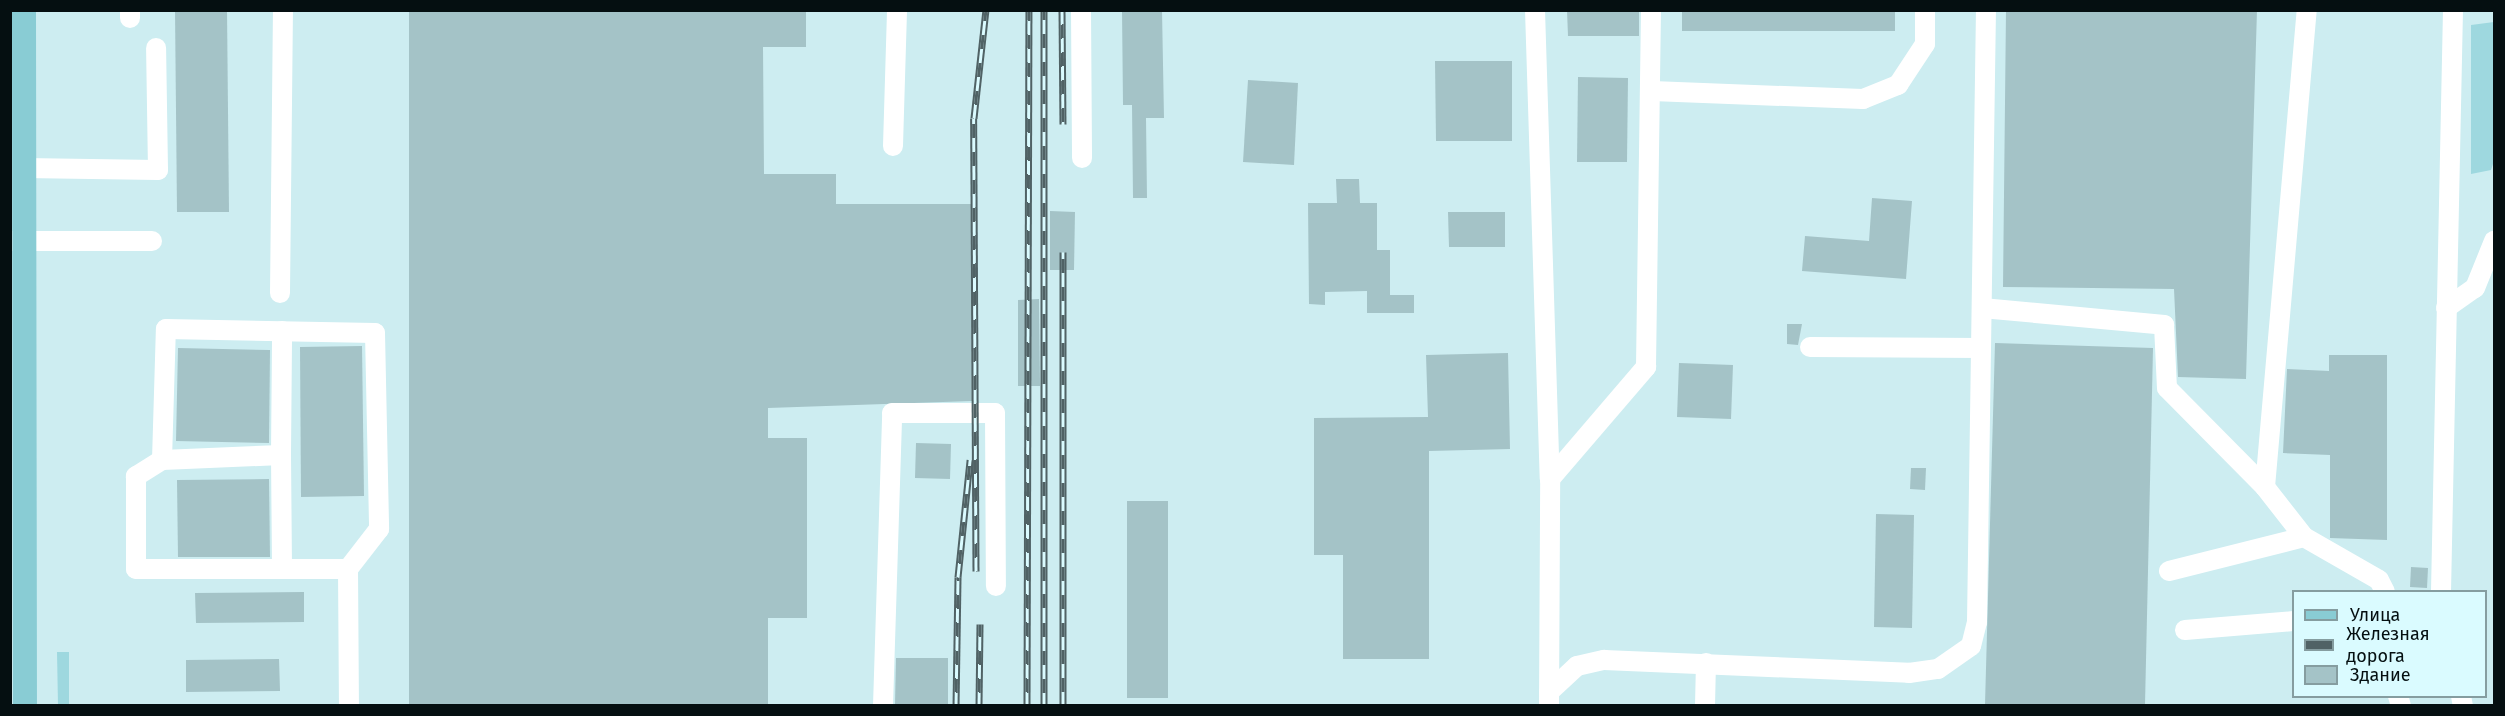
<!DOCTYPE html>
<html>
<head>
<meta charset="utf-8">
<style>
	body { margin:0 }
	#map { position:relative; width:2505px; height:716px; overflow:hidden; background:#cdedf1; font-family:"Fira Sans",sans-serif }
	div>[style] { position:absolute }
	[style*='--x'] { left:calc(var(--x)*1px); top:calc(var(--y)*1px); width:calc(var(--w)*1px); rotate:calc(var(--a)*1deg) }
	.green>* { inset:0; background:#9ed8df }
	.building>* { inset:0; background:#a4c3c7 }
	.minor>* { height:20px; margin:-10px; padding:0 10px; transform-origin:10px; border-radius:10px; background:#fff }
	.major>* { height:24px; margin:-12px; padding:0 12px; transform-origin:12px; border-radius:12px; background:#89ccd4 }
	.rail>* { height:7px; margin-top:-3.5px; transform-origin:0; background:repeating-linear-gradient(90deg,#dafbff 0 14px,#506265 0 28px); box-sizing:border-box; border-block:2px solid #506265 }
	span { translate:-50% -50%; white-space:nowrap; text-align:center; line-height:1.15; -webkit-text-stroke:4.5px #dafbff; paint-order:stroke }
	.frame { position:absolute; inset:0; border:12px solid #050f11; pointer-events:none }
	.legend { position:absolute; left:2292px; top:590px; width:195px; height:108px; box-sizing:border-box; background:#dafbff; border:2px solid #859da0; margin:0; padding:8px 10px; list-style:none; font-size:18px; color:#050f11 }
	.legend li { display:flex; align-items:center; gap:12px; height:30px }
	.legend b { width:30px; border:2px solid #859da0 }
</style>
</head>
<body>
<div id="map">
	<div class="green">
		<div style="clip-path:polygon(2494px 22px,2494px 161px,2491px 170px,2471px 174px,2471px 25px)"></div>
		<div style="clip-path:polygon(57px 652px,69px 652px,69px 705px,58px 705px)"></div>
	</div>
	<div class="building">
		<div style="clip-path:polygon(175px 10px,227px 10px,229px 212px,177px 212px)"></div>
		<div style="clip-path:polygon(409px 10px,806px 10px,806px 47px,763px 47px,764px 174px,836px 174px,836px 204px,972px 204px,972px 401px,768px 408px,768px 438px,807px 438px,807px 618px,768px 618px,768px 705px,409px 705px)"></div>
		<div style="clip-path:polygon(1122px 10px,1162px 10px,1164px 118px,1146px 118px,1147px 198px,1133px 198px,1132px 105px,1123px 105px)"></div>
		<div style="clip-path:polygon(1567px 10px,1639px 10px,1639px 36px,1568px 36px)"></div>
		<div style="clip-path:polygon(1682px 10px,1895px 10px,1895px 31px,1682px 31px)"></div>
		<div style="clip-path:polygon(2006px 10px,2257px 10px,2246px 379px,2178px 377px,2174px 289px,2003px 287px)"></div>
		<div style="clip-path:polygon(1435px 61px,1512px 61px,1512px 141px,1436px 141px)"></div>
		<div style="clip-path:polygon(1578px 77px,1628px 78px,1627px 162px,1577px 162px)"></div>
		<div style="clip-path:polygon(1248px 80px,1298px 83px,1294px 165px,1243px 162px)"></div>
		<div style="clip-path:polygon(1336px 179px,1359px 179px,1360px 203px,1377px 203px,1377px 250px,1390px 250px,1390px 295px,1414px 295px,1414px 313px,1367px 313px,1367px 291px,1325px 292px,1325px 305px,1309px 304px,1308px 203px,1337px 203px)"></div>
		<div style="clip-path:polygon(1872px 198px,1912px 201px,1906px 279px,1802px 271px,1805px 236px,1869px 241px)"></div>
		<div style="clip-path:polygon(1050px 211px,1075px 212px,1074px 270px,1050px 270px)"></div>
		<div style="clip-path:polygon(1448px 212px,1505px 212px,1505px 247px,1449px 247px)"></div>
		<div style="clip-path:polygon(1039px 299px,1040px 386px,1018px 386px,1018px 300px)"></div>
		<div style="clip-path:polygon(1787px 324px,1802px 324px,1798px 345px,1787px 344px)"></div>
		<div style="clip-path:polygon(1995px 343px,2153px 348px,2145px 705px,1985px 705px)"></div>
		<div style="clip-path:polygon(362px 346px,364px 496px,301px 497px,300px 347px)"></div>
		<div style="clip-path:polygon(178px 348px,270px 350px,269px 443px,176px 441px)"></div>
		<div style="clip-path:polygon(1508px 353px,1510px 449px,1429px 451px,1429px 659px,1343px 659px,1343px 555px,1314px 555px,1314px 418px,1428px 417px,1426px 355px)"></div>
		<div style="clip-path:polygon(2329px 355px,2387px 355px,2387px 540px,2330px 538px,2330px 455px,2283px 453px,2287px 369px,2329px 371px)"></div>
		<div style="clip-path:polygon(1679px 363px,1733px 365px,1731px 419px,1677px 417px)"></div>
		<div style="clip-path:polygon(916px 443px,951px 444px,950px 479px,915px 478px)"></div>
		<div style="clip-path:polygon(1911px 468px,1926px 468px,1925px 490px,1910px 489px)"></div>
		<div style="clip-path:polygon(269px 479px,270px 557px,178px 557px,177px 480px)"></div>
		<div style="clip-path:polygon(1127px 501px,1168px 501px,1168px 698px,1127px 698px)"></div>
		<div style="clip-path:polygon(1876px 514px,1914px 515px,1912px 628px,1874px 627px)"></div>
		<div style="clip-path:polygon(2411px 567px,2428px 568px,2427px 588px,2410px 587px)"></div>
		<div style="clip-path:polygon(304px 592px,304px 622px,196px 623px,195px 593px)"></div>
		<div style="clip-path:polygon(896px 658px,948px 658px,948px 705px,895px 705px)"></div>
		<div style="clip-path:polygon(279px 659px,280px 691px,186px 692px,186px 660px)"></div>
	</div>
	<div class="minor">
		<div style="--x:130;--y:10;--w:8;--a:90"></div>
		<div style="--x:1081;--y:10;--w:148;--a:89.6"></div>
		<div style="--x:1535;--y:10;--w:469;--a:88.2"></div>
		<div style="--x:1652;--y:91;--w:211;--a:2.2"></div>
		<div style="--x:1863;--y:99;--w:38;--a:-22"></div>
		<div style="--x:1898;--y:85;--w:49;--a:-56.6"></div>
		<div style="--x:1925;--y:44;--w:34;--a:-90"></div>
		<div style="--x:893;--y:146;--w:136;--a:-88.3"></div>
		<div style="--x:24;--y:168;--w:134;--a:0.9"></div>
		<div style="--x:158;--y:170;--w:122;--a:-90.9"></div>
		<div style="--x:10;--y:241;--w:142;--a:0"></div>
		<div style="--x:280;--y:293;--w:283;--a:-89.4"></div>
		<div style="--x:1982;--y:308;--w:183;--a:5.3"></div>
		<div style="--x:2164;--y:325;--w:63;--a:87.3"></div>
		<div style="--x:2167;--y:388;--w:139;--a:45.3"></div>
		<div style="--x:2446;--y:308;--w:35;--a:-35"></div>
		<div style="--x:2475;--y:288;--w:51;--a:-68"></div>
		<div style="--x:1810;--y:347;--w:171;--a:0.3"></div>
		<div style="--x:281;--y:455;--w:124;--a:-89.5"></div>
		<div style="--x:162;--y:460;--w:31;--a:148"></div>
		<div style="--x:136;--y:476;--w:93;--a:90"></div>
		<div style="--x:136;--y:569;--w:146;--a:0"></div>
		<div style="--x:2304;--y:537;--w:63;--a:-128"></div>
		<div style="--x:2265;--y:487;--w:479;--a:-85"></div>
		<div style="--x:348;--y:569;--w:66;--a:180"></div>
		<div style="--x:282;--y:569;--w:114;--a:-90.5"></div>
		<div style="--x:281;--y:455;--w:119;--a:177.6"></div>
		<div style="--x:162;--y:460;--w:131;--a:-88.3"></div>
		<div style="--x:166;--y:329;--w:209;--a:1.1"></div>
		<div style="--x:375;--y:333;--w:196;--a:88.8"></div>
		<div style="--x:379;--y:529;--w:51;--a:127.8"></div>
		<div style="--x:348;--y:569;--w:137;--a:89.6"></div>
		<div style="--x:2169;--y:571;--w:139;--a:-14.1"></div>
		<div style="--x:2304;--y:537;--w:86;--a:29.8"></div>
		<div style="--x:2379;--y:580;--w:13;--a:63"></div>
		<div style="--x:2441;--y:592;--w:582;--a:-88.82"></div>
		<div style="--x:2185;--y:630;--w:109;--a:-4.7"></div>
		<div style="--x:1549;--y:692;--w:38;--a:-43"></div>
		<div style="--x:1577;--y:666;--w:28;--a:-13"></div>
		<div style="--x:1604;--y:660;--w:305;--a:2.4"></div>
		<div style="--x:1909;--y:673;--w:29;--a:-8"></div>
		<div style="--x:1938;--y:669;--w:40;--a:-34.9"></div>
		<div style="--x:1971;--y:646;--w:25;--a:-76"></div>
		<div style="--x:1977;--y:622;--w:612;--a:-89.16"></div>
		<div style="--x:2398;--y:696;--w:10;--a:73"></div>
		<div style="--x:2461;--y:696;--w:10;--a:79"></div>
		<div style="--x:883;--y:706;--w:293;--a:-88.2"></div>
		<div style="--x:892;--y:413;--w:103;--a:0"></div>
		<div style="--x:995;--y:413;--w:173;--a:89.7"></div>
		<div style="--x:1549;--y:706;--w:227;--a:-89.7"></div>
		<div style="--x:1550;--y:479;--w:148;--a:-49.4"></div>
		<div style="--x:1646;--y:367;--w:357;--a:-89.2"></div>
		<div style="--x:1705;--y:706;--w:43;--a:-88.7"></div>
	</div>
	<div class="major">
		<div style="--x:24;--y:10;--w:696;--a:89.92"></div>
	</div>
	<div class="rail">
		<div style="--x:1062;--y:10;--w:114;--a:89.5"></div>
		<div style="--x:976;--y:571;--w:453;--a:-90.3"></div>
		<div style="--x:974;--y:118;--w:109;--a:-83.7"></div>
		<div style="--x:956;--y:706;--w:129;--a:-89.1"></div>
		<div style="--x:958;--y:577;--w:118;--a:-84.1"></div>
		<div style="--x:979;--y:706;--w:82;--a:-89.3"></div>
		<div style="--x:1027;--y:706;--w:696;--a:-89.84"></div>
		<div style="--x:1044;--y:706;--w:696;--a:-90"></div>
		<div style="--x:1063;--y:706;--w:454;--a:-90"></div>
	</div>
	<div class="frame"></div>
	<ul class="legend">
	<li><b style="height:8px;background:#89ccd4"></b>Улица</li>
	<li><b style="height:8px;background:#506265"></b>Железная дорога</li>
	<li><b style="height:16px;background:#a4c3c7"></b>Здание</li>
	</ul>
</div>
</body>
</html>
